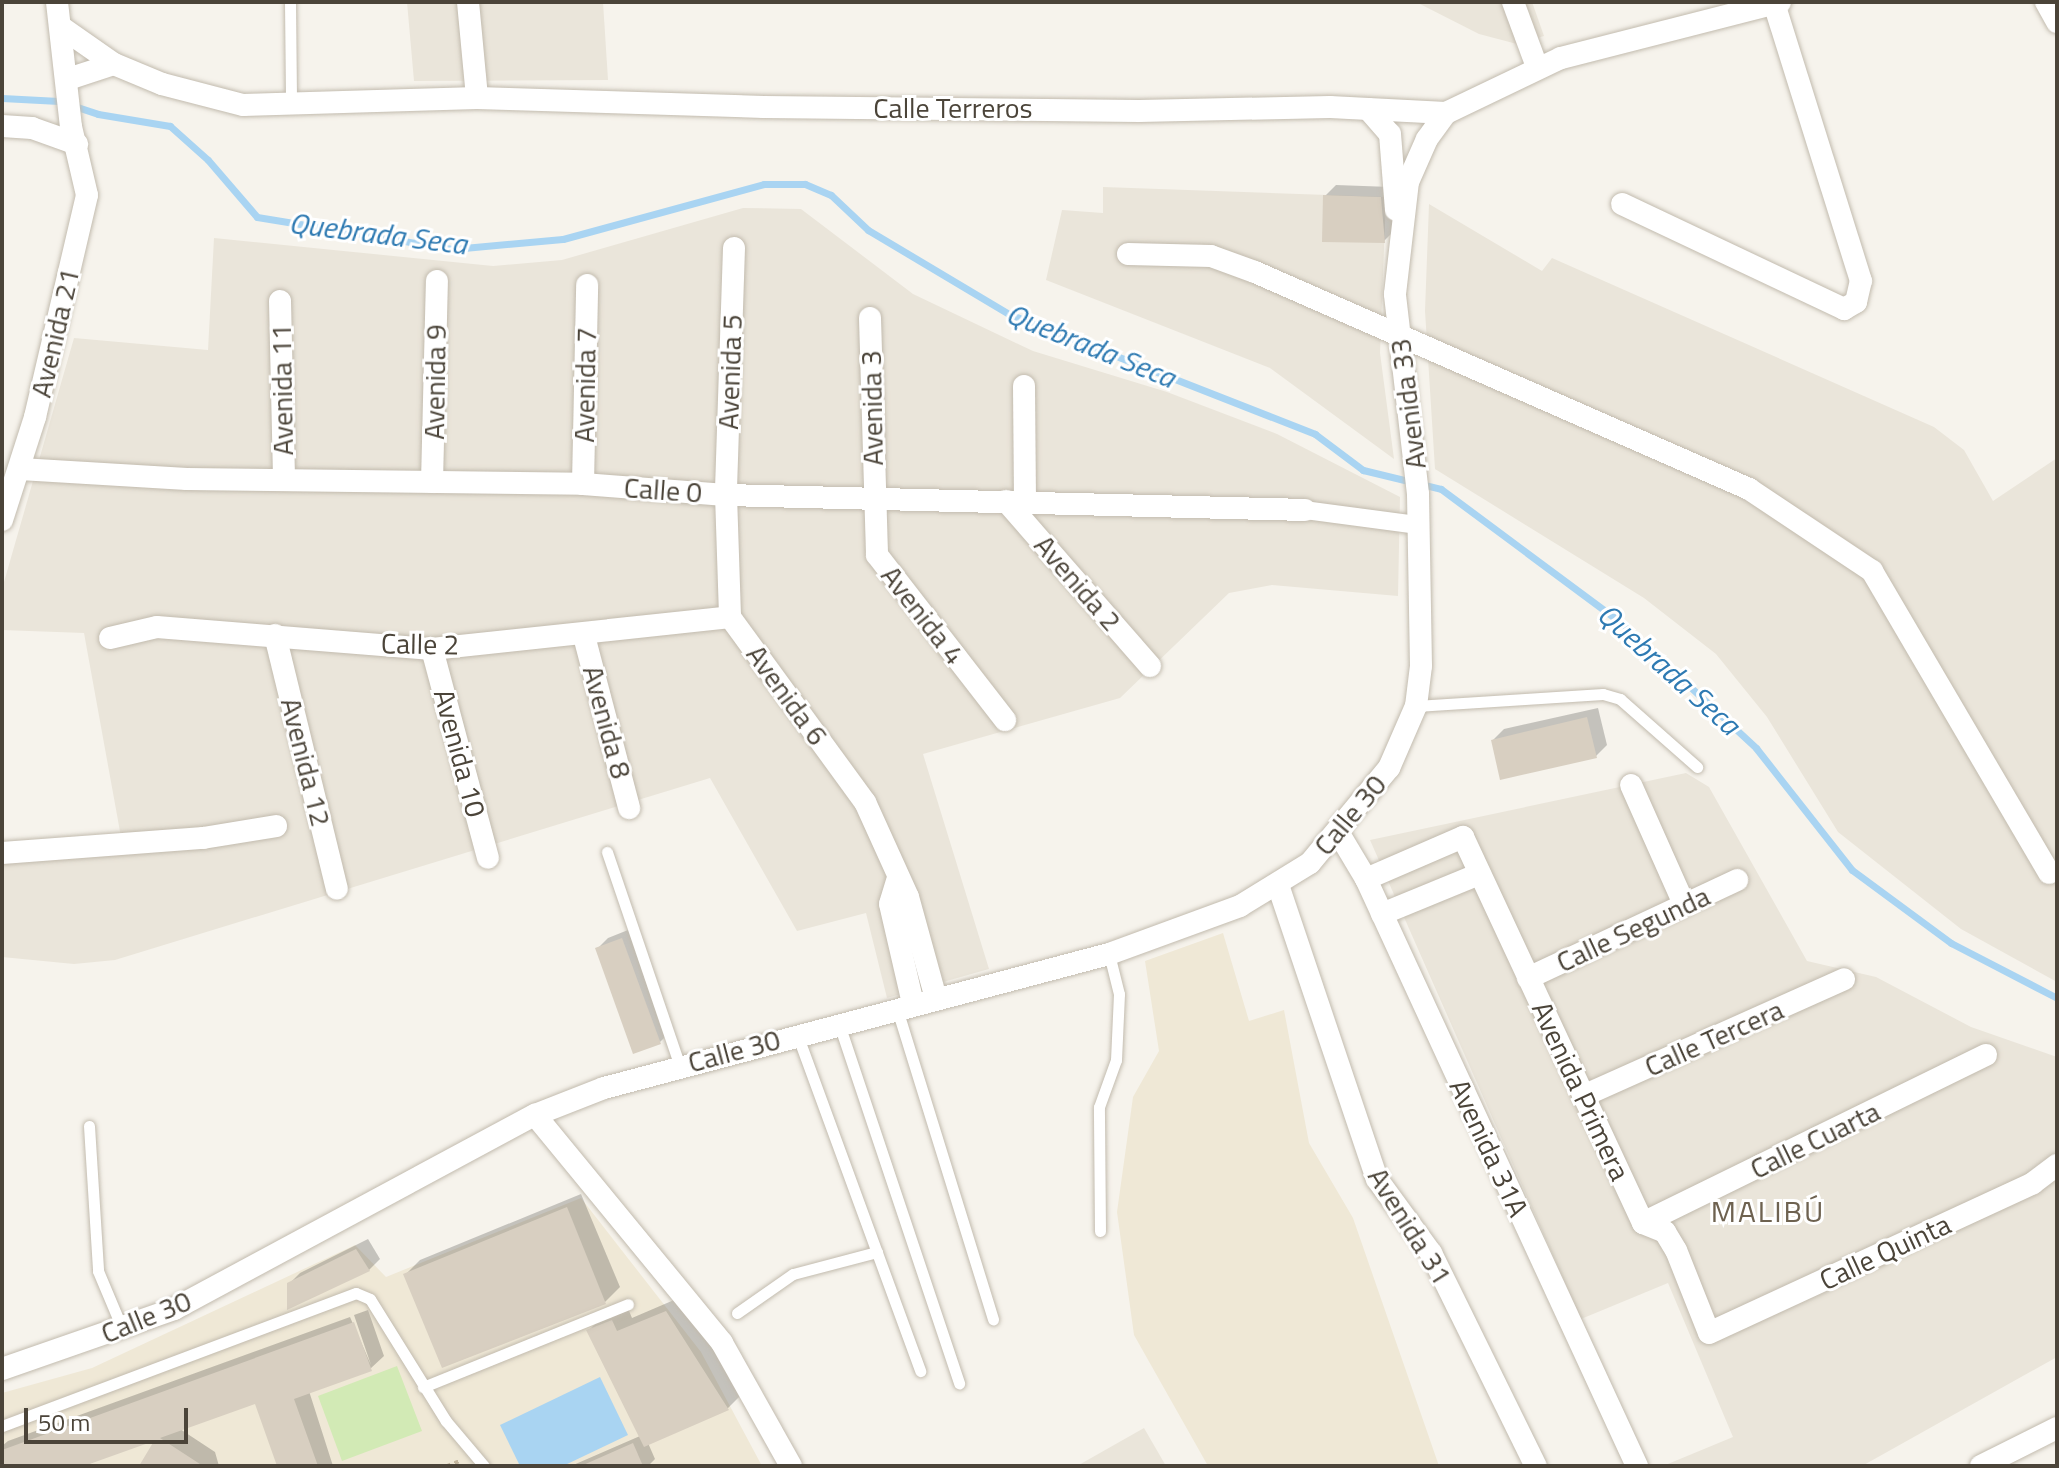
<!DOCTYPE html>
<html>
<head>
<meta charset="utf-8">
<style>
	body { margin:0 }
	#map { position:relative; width:2059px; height:1468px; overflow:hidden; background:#f6f3ec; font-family:"Titillium Web",sans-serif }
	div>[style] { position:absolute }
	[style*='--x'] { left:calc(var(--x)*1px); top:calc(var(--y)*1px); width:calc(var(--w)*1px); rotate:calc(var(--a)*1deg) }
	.residential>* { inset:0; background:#eae5da }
	.education>* { inset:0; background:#efe8d6 }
	.green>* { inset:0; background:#d2eab5 }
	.water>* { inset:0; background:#a9d4f2 }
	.shadow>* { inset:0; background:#0003 }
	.stream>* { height:7px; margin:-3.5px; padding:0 3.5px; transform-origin:3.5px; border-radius:3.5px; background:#a9d4f2 }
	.building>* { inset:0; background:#d8cfc1 }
	.path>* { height:4px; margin-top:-2px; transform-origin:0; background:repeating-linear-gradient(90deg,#c4b79f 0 4px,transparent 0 8px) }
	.roads { filter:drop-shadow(0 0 2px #c2bbae) drop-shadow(0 0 2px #c2bbae) }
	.service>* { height:11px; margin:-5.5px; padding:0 5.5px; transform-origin:5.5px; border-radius:5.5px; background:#fff }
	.pedestrian>* { height:18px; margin:-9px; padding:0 9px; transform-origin:9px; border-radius:9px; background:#fff }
	.minor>* { height:22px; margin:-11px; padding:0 11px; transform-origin:11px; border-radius:11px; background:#fff }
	span { translate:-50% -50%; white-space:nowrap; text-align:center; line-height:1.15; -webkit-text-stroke:6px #fff; paint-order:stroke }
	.street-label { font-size:28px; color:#4b4439 }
	.water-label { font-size:30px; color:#2e7ab2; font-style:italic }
	.neighbourhood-label { font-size:30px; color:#6e6250; letter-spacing:2px }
	.frame { position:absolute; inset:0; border:4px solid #4b4439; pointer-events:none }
	.scale { position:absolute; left:24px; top:1408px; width:164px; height:36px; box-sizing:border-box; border:4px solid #4b4439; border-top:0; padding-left:10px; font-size:24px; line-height:28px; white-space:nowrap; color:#4b4439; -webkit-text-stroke:6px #fff; paint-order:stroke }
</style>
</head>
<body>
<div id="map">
	<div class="residential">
		<div style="clip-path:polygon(407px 2px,603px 2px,608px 80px,414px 81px)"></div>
		<div style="clip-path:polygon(1416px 2px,1532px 2px,1544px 36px,1517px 44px,1479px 34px)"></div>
		<div style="clip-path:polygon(1103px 187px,1386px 197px,1380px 353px,1394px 459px,1270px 368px,1046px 280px,1062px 210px,1103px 213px)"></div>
		<div style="clip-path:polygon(1429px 204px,1542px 271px,1552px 258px,1934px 427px,1964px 450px,1993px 501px,2057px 458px,2057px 982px,1961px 929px,1838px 832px,1767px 717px,1716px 654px,1644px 598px,1435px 469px,1425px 311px)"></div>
		<div style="clip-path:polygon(743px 208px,801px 209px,913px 294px,1033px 351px,1167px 392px,1277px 434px,1400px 497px,1398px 596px,1272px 585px,1229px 593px,1120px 698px,923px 754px,989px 969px,887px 998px,866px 913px,797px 931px,710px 778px,115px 960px,74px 964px,2px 957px,2px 847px,121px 837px,84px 633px,2px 630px,2px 589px,74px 338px,208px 350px,214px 238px,493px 266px,562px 260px)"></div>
		<div style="clip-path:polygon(1686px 773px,1709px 787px,1807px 961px,1876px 977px,1971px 1027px,2057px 1057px,2057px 1357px,1862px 1466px,1663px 1466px,1733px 1437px,1668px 1283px,1581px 1319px,1370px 840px)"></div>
		<div style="clip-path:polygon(1144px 1428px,1166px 1466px,1077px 1466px)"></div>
	</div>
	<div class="education">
		<div style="clip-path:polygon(1223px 933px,1249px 1021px,1284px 1010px,1309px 1143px,1353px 1218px,1439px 1466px,1208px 1466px,1134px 1335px,1117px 1212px,1133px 1097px,1159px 1051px,1145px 961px)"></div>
		<div style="clip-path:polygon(581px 1198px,701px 1352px,762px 1466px,2px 1466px,2px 1393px,92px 1368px,355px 1245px,386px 1277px)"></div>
	</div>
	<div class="green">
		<div style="clip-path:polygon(397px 1366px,422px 1431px,342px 1461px,318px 1396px)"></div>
	</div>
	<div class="water">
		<div style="clip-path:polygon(600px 1377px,628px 1435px,563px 1466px,520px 1466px,500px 1425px)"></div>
	</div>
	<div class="shadow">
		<div style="clip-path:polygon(1336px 185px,1391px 187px,1395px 230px,1384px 241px,1325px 196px)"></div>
		<div style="clip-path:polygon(1598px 708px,1607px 745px,1596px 756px,1493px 740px,1504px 729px)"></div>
		<div style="clip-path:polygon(633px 928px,670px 1032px,660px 1042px,597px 949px,608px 938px)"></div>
		<div style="clip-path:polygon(581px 1194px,620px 1287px,605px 1302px,406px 1274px,420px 1260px)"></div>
		<div style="clip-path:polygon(368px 1239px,380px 1259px,369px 1270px,289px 1307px,289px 1284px,300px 1273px)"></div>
		<div style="clip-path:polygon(681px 1297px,743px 1393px,728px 1408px,648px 1443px,655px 1459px,648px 1466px,571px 1466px,640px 1436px,589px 1330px,603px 1316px,627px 1306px,632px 1318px)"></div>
		<div style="clip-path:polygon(368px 1310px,384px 1356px,370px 1369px,309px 1391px,333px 1466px,280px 1466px,257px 1402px,180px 1429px,215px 1452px,219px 1466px,142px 1466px,158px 1437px,83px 1466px,2px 1466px,2px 1446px,8px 1441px,350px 1317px,371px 1365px,354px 1315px)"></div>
	</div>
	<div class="stream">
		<div style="--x:2;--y:98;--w:57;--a:3"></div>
		<div style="--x:59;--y:101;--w:41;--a:18.4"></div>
		<div style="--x:98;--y:114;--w:73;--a:9.5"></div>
		<div style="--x:170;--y:126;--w:51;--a:41.8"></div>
		<div style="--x:208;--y:160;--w:75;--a:49.3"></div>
		<div style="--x:257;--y:217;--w:199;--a:9.3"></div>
		<div style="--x:453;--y:249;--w:110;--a:-5.2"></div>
		<div style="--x:563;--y:239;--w:208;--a:-15.3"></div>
		<div style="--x:764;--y:184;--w:41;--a:0"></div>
		<div style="--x:805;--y:184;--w:28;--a:23"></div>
		<div style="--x:831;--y:195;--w:51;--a:43.4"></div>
		<div style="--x:868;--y:230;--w:164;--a:30.8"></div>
		<div style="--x:1009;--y:314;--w:329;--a:21.4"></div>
		<div style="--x:1315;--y:434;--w:60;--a:36.9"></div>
		<div style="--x:1363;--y:470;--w:80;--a:13.7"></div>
		<div style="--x:1441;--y:489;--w:222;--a:36.6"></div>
		<div style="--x:1619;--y:621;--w:187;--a:42.8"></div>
		<div style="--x:1756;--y:748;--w:155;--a:51.8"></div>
		<div style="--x:1852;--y:870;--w:123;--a:36.4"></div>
		<div style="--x:1951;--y:943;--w:119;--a:27.4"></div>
	</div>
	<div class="building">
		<div style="clip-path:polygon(1323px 195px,1381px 197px,1385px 243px,1322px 242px)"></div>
		<div style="clip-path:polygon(1587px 717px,1597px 758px,1500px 780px,1491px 740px)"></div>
		<div style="clip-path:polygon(622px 938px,661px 1044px,633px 1054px,595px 948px)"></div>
		<div style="clip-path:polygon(567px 1207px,606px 1304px,442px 1368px,403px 1274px)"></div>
		<div style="clip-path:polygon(356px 1249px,370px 1271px,287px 1310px,287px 1283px)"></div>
		<div style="clip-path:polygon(666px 1311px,729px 1410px,644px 1447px,586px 1330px,612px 1320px,617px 1331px)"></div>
		<div style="clip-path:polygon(354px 1322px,372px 1371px,294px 1399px,318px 1466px,277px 1466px,255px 1404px,160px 1438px,203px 1466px,139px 1466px,154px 1441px,84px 1466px,2px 1466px,2px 1450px)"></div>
		<div style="clip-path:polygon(633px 1443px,643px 1466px,581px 1466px)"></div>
	</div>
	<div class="path">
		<div style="--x:447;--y:1466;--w:14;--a:-21"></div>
	</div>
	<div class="roads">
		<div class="service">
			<div style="--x:290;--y:2;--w:99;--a:89.4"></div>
			<div style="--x:1416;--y:706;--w:187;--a:-3.7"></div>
			<div style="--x:1603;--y:694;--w:18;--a:16"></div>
			<div style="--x:1620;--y:699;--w:103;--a:41.4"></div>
			<div style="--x:607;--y:852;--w:226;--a:71.2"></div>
			<div style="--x:897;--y:1009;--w:325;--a:72.8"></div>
			<div style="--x:839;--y:1024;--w:379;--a:71.5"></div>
			<div style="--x:797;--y:1034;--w:359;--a:69.9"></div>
			<div style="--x:89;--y:1126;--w:145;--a:86.4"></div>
			<div style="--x:98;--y:1271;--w:62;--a:67.2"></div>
			<div style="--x:1100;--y:1231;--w:124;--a:-90.5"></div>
			<div style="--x:1099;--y:1107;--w:50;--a:-70.1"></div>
			<div style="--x:1116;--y:1060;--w:66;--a:-87.4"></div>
			<div style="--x:1119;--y:994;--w:41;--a:-104"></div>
			<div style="--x:737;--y:1313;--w:68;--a:-34.9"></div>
			<div style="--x:793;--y:1274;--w:87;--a:-14.7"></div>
			<div style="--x:423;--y:1387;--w:221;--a:-22"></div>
			<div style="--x:2;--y:1426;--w:378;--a:-20.6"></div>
			<div style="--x:356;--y:1293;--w:15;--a:23"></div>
			<div style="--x:370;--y:1299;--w:144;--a:58.1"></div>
			<div style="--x:446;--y:1421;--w:59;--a:49.8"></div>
		</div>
		<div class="pedestrian">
			<div style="--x:1305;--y:510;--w:113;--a:7.6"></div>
		</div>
		<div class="minor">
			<div style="--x:468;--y:2;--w:96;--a:84.6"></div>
			<div style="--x:1513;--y:2;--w:69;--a:69.7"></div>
			<div style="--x:2046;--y:2;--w:23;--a:61"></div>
			<div style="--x:61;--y:27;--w:65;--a:34.9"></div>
			<div style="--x:114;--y:64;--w:52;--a:22.6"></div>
			<div style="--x:162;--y:84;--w:84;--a:14.5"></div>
			<div style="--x:243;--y:105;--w:234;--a:-1.7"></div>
			<div style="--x:477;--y:98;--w:287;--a:1.8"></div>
			<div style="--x:764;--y:107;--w:375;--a:0.6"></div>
			<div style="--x:1139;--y:111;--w:191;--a:-1.2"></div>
			<div style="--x:1330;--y:107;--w:116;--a:3"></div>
			<div style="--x:1446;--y:113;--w:127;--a:-25.6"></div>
			<div style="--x:1561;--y:58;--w:226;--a:-14.3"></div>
			<div style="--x:68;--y:79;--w:48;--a:-18.1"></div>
			<div style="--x:1368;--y:109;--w:33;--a:49"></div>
			<div style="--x:1390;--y:134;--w:76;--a:85.5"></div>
			<div style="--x:2;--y:126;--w:30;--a:4"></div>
			<div style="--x:32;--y:128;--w:48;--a:19.6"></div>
			<div style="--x:1622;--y:204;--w:246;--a:25.3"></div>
			<div style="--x:1844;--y:309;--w:14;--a:-30"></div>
			<div style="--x:1856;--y:302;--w:22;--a:-77"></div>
			<div style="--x:1861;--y:281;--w:291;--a:-107.4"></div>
			<div style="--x:734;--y:248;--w:247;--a:91.9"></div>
			<div style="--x:726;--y:495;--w:122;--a:88.1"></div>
			<div style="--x:730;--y:617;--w:229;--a:53.9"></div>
			<div style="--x:865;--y:802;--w:104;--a:65.6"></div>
			<div style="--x:908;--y:897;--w:106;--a:74.6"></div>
			<div style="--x:1128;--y:254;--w:83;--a:1.4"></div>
			<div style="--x:1211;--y:256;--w:47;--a:20"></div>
			<div style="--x:1255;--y:272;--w:540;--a:23.71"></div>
			<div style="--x:1749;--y:489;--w:148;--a:33.7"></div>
			<div style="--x:1872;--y:571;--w:350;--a:59.6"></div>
			<div style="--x:280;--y:301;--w:179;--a:88.7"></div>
			<div style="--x:870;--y:318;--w:237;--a:88.3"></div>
			<div style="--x:877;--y:555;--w:209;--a:52.2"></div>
			<div style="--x:1024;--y:386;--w:115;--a:89.5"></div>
			<div style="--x:20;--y:469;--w:167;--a:3.4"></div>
			<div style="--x:187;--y:479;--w:396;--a:0.7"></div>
			<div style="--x:583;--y:484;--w:143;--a:4.4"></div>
			<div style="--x:726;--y:495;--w:579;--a:1.48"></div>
			<div style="--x:432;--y:482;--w:201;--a:-88.6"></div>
			<div style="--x:583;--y:484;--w:199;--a:-88.8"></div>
			<div style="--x:1006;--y:501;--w:219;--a:48.9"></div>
			<div style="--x:2;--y:520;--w:108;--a:-72.2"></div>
			<div style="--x:35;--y:417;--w:228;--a:-76.8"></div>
			<div style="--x:87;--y:195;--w:70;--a:-103.2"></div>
			<div style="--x:71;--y:127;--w:126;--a:-96.4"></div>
			<div style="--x:275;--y:635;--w:261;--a:76.3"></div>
			<div style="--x:584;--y:636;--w:178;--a:75.3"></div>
			<div style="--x:110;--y:638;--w:48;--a:-13.2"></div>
			<div style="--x:157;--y:627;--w:276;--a:4.6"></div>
			<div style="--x:432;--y:649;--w:300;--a:-6.1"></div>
			<div style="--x:432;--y:649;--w:216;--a:75"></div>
			<div style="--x:1631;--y:785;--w:130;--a:66"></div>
			<div style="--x:1338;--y:832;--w:55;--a:59.2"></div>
			<div style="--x:1366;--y:879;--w:647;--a:65.22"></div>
			<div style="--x:2;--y:853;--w:202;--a:-4.3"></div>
			<div style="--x:203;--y:838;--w:74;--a:-9.3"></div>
			<div style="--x:1366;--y:879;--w:106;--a:-23.4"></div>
			<div style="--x:1463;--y:837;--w:426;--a:65"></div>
			<div style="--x:1643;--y:1223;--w:24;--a:22"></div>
			<div style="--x:1665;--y:1232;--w:21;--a:59"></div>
			<div style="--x:1676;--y:1250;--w:89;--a:68.3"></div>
			<div style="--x:1709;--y:1333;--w:357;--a:-24.8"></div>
			<div style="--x:2033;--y:1183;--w:30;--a:-37"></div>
			<div style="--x:897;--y:881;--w:24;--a:107"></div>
			<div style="--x:890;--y:904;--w:103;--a:77"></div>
			<div style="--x:1278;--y:885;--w:310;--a:71.4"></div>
			<div style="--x:1377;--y:1179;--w:92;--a:53.9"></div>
			<div style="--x:1431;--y:1253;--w:237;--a:63.8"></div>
			<div style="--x:1382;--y:914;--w:105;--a:-22.4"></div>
			<div style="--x:1528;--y:978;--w:231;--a:-25.1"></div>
			<div style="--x:1583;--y:1096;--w:286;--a:-24.1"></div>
			<div style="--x:535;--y:1115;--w:295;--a:50.6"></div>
			<div style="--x:722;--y:1343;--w:141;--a:60.7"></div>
			<div style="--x:1643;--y:1223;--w:382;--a:-26.1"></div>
			<div style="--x:2;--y:1369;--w:182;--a:-19.2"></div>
			<div style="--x:174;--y:1309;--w:410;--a:-28.3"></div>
			<div style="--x:535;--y:1115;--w:74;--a:-21.4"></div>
			<div style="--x:604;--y:1088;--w:522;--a:-14.86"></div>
			<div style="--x:1109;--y:954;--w:140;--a:-20.1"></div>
			<div style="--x:1240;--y:906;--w:82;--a:-31.6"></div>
			<div style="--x:1310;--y:863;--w:124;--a:-50.3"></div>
			<div style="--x:1389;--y:768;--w:68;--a:-66.5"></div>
			<div style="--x:1416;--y:706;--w:40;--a:-82.9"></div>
			<div style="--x:1421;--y:666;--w:172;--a:-91"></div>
			<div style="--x:1418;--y:494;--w:201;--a:-96.6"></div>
			<div style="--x:1395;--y:294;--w:113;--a:-83.4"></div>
			<div style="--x:1408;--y:182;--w:47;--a:-66.2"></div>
			<div style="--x:1427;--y:139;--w:32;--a:-54"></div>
			<div style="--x:1981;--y:1466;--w:85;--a:-26.6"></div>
		</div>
	</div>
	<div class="street-label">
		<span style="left:953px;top:108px">Calle Terreros</span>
		<span style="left:55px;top:333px;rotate:-77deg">Avenida 21</span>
		<span style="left:730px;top:372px;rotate:-88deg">Avenida 5</span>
		<span style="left:435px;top:382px;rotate:-89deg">Avenida 9</span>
		<span style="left:585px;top:385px;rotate:-89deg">Avenida 7</span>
		<span style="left:282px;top:390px;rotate:-91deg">Avenida 11</span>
		<span style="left:1408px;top:404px;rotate:-97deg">Avenida 33</span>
		<span style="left:872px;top:408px;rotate:-91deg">Avenida 3</span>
		<span style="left:663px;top:490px;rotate:4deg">Calle 0</span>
		<span style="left:1078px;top:583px;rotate:49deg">Avenida 2</span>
		<span style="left:923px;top:615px;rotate:52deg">Avenida 4</span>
		<span style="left:420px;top:644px;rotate:1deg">Calle 2</span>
		<span style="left:787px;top:695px;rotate:54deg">Avenida 6</span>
		<span style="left:607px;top:722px;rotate:75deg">Avenida 8</span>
		<span style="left:460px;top:753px;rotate:75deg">Avenida 10</span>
		<span style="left:306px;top:762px;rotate:76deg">Avenida 12</span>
		<span style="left:1350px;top:815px;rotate:-50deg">Calle 30</span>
		<span style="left:1633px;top:929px;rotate:-25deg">Calle Segunda</span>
		<span style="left:1714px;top:1038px;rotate:-24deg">Calle Tercera</span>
		<span style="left:734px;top:1051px;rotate:-15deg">Calle 30</span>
		<span style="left:1581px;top:1091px;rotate:65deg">Avenida Primera</span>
		<span style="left:1815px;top:1140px;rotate:-26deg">Calle Cuarta</span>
		<span style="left:1489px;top:1148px;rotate:65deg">Avenida 31A</span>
		<span style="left:1410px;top:1226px;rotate:58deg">Avenida 31</span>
		<span style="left:1885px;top:1252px;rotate:-25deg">Calle Quinta</span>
		<span style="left:146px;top:1317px;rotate:-22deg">Calle 30</span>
	</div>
	<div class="water-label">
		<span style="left:378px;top:233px;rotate:7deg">Quebrada Seca</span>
		<span style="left:1091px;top:345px;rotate:22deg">Quebrada Seca</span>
		<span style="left:1669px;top:669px;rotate:42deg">Quebrada Seca</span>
	</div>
	<div class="neighbourhood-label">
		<span style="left:1768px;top:1211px">MALIBÚ</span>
	</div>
	<div class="frame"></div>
	<div class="scale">50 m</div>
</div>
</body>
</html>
